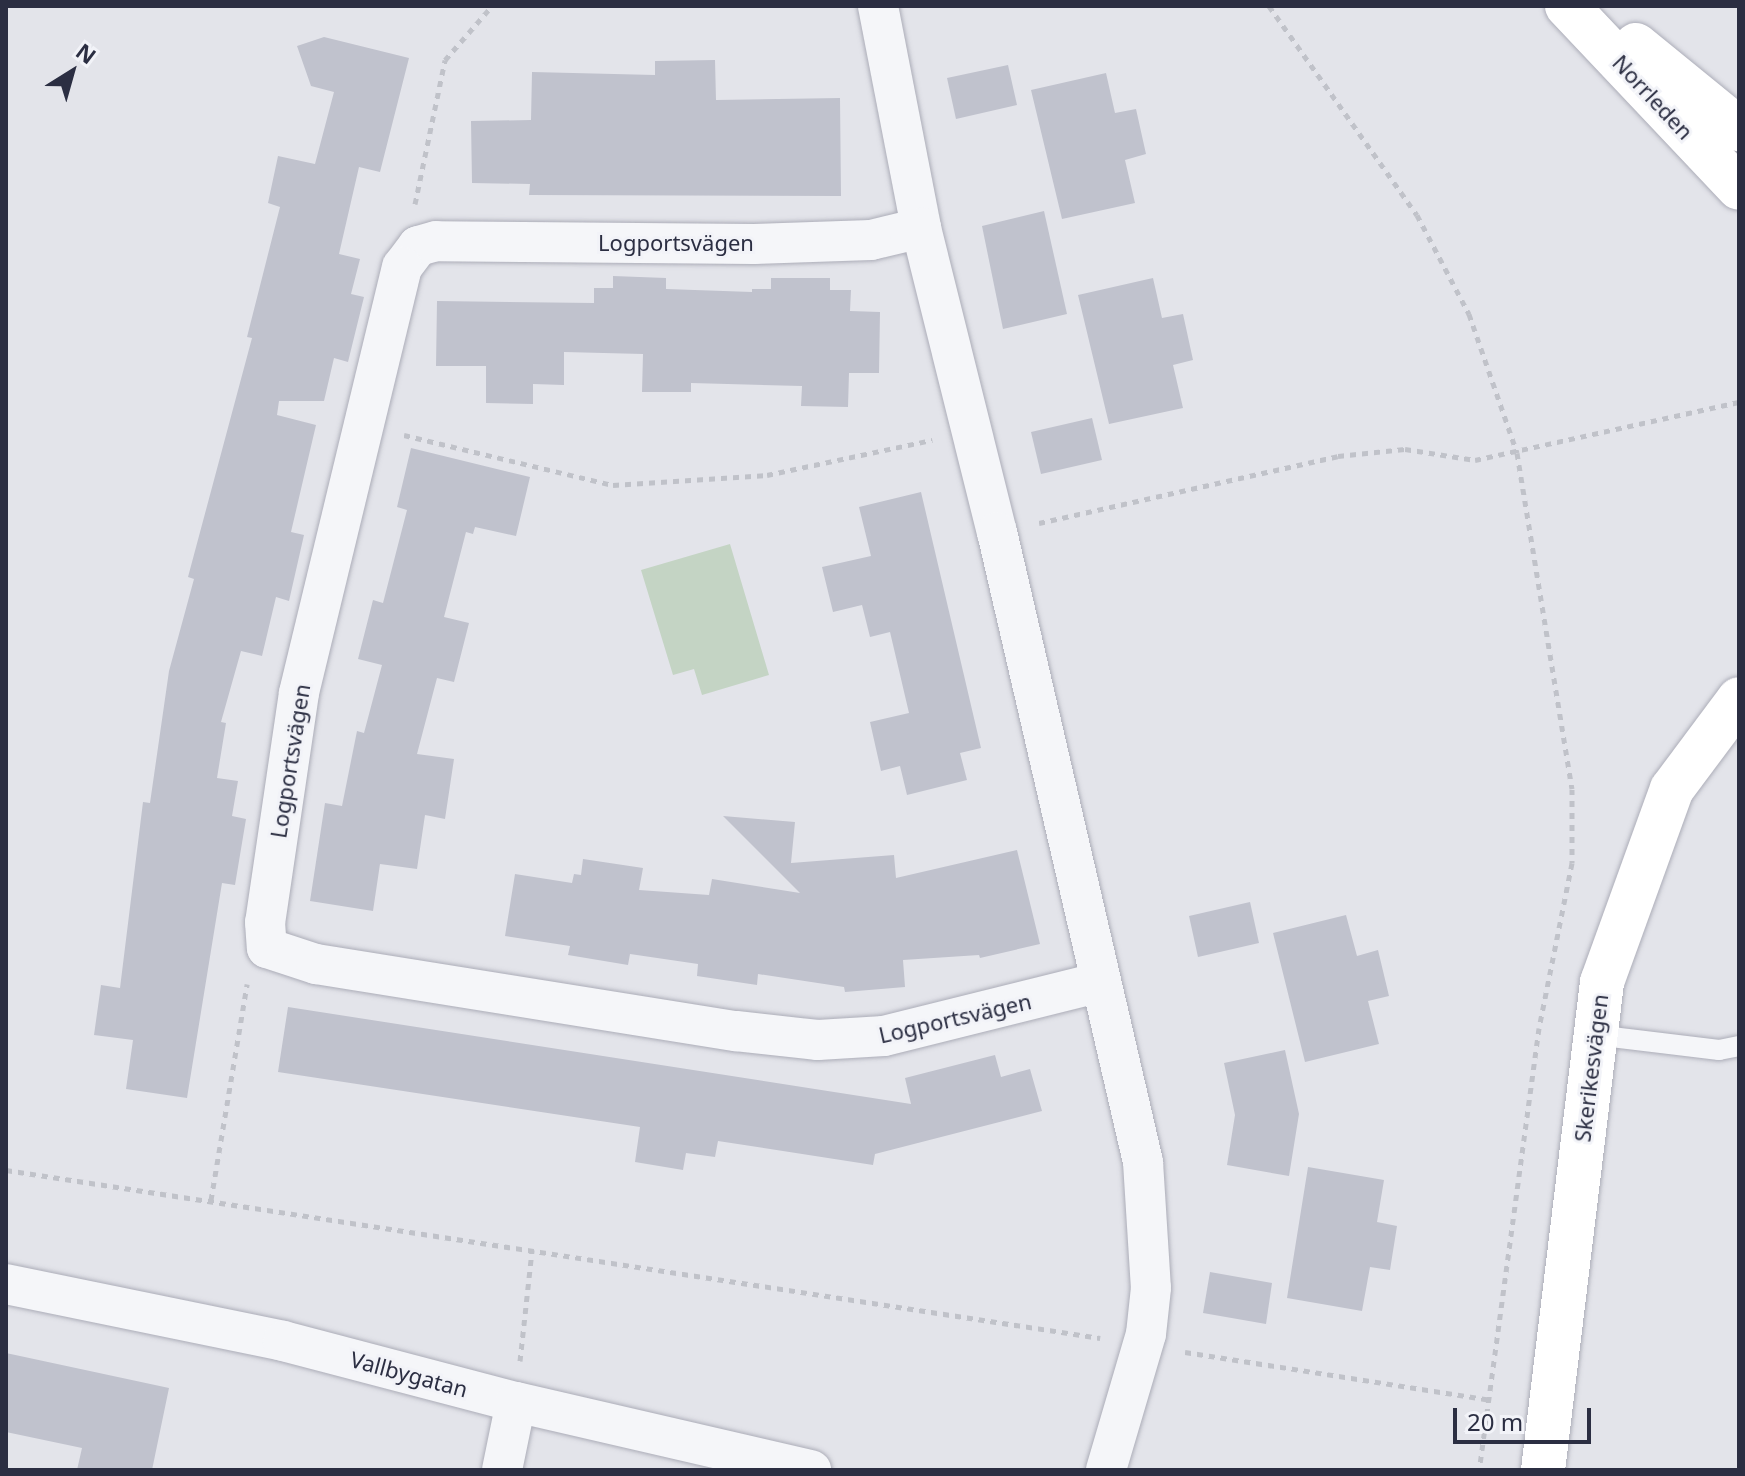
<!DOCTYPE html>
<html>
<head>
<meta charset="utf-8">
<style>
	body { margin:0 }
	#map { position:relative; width:1745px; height:1476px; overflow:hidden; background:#e3e4ea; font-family:"Noto Sans",sans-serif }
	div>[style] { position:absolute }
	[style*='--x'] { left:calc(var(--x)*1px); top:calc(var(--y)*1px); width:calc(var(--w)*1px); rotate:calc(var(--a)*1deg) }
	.green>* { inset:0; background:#c4d4c4 }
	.building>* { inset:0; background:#c0c2cd }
	.path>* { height:5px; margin-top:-2.5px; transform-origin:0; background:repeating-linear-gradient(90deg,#c0c2c9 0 6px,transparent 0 12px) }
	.roads { filter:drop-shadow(0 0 2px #acadb8) drop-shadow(0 0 2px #acadb8) }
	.lane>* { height:20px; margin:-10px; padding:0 10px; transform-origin:10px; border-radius:10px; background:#f5f6f9 }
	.street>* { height:40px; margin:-20px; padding:0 20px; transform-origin:20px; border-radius:20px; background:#f5f6f9 }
	.secondary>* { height:44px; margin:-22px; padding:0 22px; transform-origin:22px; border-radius:22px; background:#fff }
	span { translate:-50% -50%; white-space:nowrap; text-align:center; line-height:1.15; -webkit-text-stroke:6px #f2f3f8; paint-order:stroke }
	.street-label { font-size:22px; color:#2b2e42 }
	.frame { position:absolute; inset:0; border:8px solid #2b2e42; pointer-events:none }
	.north { position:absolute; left:32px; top:32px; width:80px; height:80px; -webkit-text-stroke:6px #f2f3f8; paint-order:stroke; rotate:37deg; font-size:22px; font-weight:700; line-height:32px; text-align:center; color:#2b2e42 }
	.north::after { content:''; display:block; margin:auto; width:28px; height:36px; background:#2b2e42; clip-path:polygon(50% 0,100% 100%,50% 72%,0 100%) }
	.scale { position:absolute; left:1453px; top:1408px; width:138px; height:36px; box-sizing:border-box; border:4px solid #2b2e42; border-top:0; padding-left:10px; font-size:24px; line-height:28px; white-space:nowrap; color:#2b2e42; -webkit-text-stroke:6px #f2f3f8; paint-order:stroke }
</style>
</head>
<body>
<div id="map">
	<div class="green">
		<div style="clip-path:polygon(730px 544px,769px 675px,702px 695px,694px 669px,673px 675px,641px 570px)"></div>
	</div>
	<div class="building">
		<div style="clip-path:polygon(324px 37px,409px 58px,380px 172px,359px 167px,339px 254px,360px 259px,351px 294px,364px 297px,348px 362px,334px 358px,324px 401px,279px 401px,277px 415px,316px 425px,291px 532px,304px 535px,289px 601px,276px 597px,262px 656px,241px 651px,221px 722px,226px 723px,217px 778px,238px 781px,232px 816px,246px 819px,235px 885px,222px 883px,187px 1098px,126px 1089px,133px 1040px,94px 1035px,101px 985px,120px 988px,143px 802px,150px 803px,169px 671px,194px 579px,188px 577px,252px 338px,247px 337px,280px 207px,268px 203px,278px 156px,315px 164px,334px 92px,311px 86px,297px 46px)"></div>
		<div style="clip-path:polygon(715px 60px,716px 100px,840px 98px,841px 196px,529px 195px,530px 184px,472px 183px,471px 121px,531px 120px,532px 72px,655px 75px,655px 61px)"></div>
		<div style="clip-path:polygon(1008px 65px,1017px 105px,956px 119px,947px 78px)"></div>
		<div style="clip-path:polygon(1106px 73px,1115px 113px,1136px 109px,1146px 154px,1125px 160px,1135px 203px,1062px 219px,1031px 90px)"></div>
		<div style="clip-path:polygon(1044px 211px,1067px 314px,1003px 329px,982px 226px)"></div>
		<div style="clip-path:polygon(613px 276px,666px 278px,666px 289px,752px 292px,752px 289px,771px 289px,771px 278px,830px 278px,830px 290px,851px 290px,850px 311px,880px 312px,879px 373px,849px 373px,848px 407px,801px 406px,802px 386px,691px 383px,691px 392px,642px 392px,643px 354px,564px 352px,564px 385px,533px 384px,533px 404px,486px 403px,486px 366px,436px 366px,437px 301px,594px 303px,594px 288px,613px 288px)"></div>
		<div style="clip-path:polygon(1153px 278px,1162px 318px,1183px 314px,1193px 360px,1173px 365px,1183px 408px,1109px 424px,1078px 295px)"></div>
		<div style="clip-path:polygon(1092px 418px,1102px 460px,1041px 474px,1031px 432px)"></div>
		<div style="clip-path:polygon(411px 448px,530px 477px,516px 536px,475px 527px,473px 534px,466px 532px,444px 617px,469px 623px,454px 682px,437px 678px,417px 754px,454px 759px,445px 819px,425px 815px,417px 869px,380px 864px,373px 911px,310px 901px,325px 803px,342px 806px,357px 731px,364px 733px,382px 665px,358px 659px,373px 600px,383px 603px,407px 510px,397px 507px)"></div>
		<div style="clip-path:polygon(921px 492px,981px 748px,960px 753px,967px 780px,907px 795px,900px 766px,881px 771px,870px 722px,909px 713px,890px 632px,870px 637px,862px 605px,833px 612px,822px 567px,871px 556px,859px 507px)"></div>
		<div style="clip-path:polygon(723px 816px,795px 822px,791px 863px,894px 855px,896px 878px,1017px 850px,1040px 944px,980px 958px,979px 955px,903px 960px,905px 987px,845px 992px,844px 987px,758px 974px,757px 985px,697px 976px,698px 964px,630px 954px,628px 965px,568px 955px,570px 946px,505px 936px,515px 874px,572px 883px,574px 874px,581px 875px,583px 859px,643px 868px,639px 890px,709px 895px,712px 879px,800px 893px)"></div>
		<div style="clip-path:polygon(1250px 902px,1259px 943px,1198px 957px,1189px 916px)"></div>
		<div style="clip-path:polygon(1346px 915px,1357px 956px,1378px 950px,1389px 996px,1368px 1001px,1379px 1044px,1305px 1062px,1273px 933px)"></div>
		<div style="clip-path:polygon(288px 1007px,911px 1104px,905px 1078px,995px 1055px,1001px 1077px,1030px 1069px,1042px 1111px,875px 1154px,873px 1165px,718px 1141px,715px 1157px,686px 1153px,683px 1170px,635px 1162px,640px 1127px,278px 1072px)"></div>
		<div style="clip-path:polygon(1285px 1050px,1299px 1114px,1289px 1176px,1227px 1165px,1235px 1115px,1224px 1063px)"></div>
		<div style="clip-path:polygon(1308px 1167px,1384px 1180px,1377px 1222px,1397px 1226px,1390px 1270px,1370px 1267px,1362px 1311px,1287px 1298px)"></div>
		<div style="clip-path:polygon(1210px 1272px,1272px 1283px,1266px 1324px,1203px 1313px)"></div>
		<div style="clip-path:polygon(6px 1353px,169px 1388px,152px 1470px,77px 1470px,82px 1448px,6px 1432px)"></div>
	</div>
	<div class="path">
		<div style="--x:1269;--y:6;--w:256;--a:54.7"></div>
		<div style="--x:1417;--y:215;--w:112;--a:62.3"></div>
		<div style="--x:1469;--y:314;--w:147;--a:70.9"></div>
		<div style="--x:1517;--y:453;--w:340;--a:80.7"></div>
		<div style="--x:1572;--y:789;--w:74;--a:90"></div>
		<div style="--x:1572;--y:863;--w:168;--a:101.3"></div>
		<div style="--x:1539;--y:1028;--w:446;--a:97.7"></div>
		<div style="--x:415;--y:204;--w:147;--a:-78.2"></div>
		<div style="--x:445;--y:60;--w:72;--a:-49"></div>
		<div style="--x:404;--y:435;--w:215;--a:13.5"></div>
		<div style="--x:613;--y:485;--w:154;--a:-3.7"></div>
		<div style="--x:767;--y:475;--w:169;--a:-12"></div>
		<div style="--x:1039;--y:523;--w:306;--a:-12.6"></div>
		<div style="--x:1338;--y:456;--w:67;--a:-6"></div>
		<div style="--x:1405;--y:449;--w:71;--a:8.9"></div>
		<div style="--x:1475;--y:460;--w:270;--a:-12.4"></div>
		<div style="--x:6;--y:1170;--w:1107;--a:8.73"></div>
		<div style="--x:211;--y:1200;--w:219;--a:-80.5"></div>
		<div style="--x:1185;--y:1352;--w:310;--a:8.9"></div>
		<div style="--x:520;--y:1361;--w:112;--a:-83.8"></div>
	</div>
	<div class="roads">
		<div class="lane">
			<div style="--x:1595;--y:1035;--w:125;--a:6.9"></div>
			<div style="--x:1719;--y:1050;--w:20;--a:-11"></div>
		</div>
		<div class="street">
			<div style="--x:878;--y:6;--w:226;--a:79"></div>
			<div style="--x:921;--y:228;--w:313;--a:76"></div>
			<div style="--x:997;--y:532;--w:647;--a:76.95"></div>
			<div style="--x:1143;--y:1162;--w:126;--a:86.4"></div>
			<div style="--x:1151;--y:1288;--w:46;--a:96.2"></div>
			<div style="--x:1146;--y:1334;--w:142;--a:106.4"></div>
			<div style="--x:921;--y:228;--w:51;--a:166.5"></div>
			<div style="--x:871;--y:240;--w:117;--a:178"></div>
			<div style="--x:754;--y:244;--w:318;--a:-179.5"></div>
			<div style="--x:436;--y:241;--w:19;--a:164"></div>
			<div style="--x:418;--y:246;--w:26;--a:127"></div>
			<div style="--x:402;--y:267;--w:438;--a:103.6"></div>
			<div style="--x:299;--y:693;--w:232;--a:98.4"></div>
			<div style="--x:265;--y:922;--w:26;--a:86"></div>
			<div style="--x:267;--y:948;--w:52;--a:18.1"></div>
			<div style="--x:316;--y:964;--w:425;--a:9.1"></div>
			<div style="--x:736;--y:1031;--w:82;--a:6.3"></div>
			<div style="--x:818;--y:1040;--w:66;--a:-3.5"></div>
			<div style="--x:884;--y:1036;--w:223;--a:-14"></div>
			<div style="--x:6;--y:1284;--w:283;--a:11.6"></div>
			<div style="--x:283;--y:1341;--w:241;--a:14.7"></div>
			<div style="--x:516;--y:1402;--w:303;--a:13"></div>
			<div style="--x:502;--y:1470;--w:69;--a:-78.4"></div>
		</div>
		<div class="secondary">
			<div style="--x:1567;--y:6;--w:250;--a:46.6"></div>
			<div style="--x:1636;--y:45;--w:133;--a:39.2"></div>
			<div style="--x:1543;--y:1470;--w:492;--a:-83.1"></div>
			<div style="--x:1602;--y:982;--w:205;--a:-70.1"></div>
			<div style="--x:1672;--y:789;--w:112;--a:-53.3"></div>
		</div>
	</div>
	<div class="street-label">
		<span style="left:1653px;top:97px;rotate:47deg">Norrleden</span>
		<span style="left:676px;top:243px">Logportsvägen</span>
		<span style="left:290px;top:761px;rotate:-81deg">Logportsvägen</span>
		<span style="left:955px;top:1018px;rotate:-13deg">Logportsvägen</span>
		<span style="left:1591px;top:1068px;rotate:-83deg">Skerikesvägen</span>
		<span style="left:409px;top:1374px;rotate:15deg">Vallbygatan</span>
	</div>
	<div class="frame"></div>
	<div class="north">N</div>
	<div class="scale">20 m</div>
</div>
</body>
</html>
